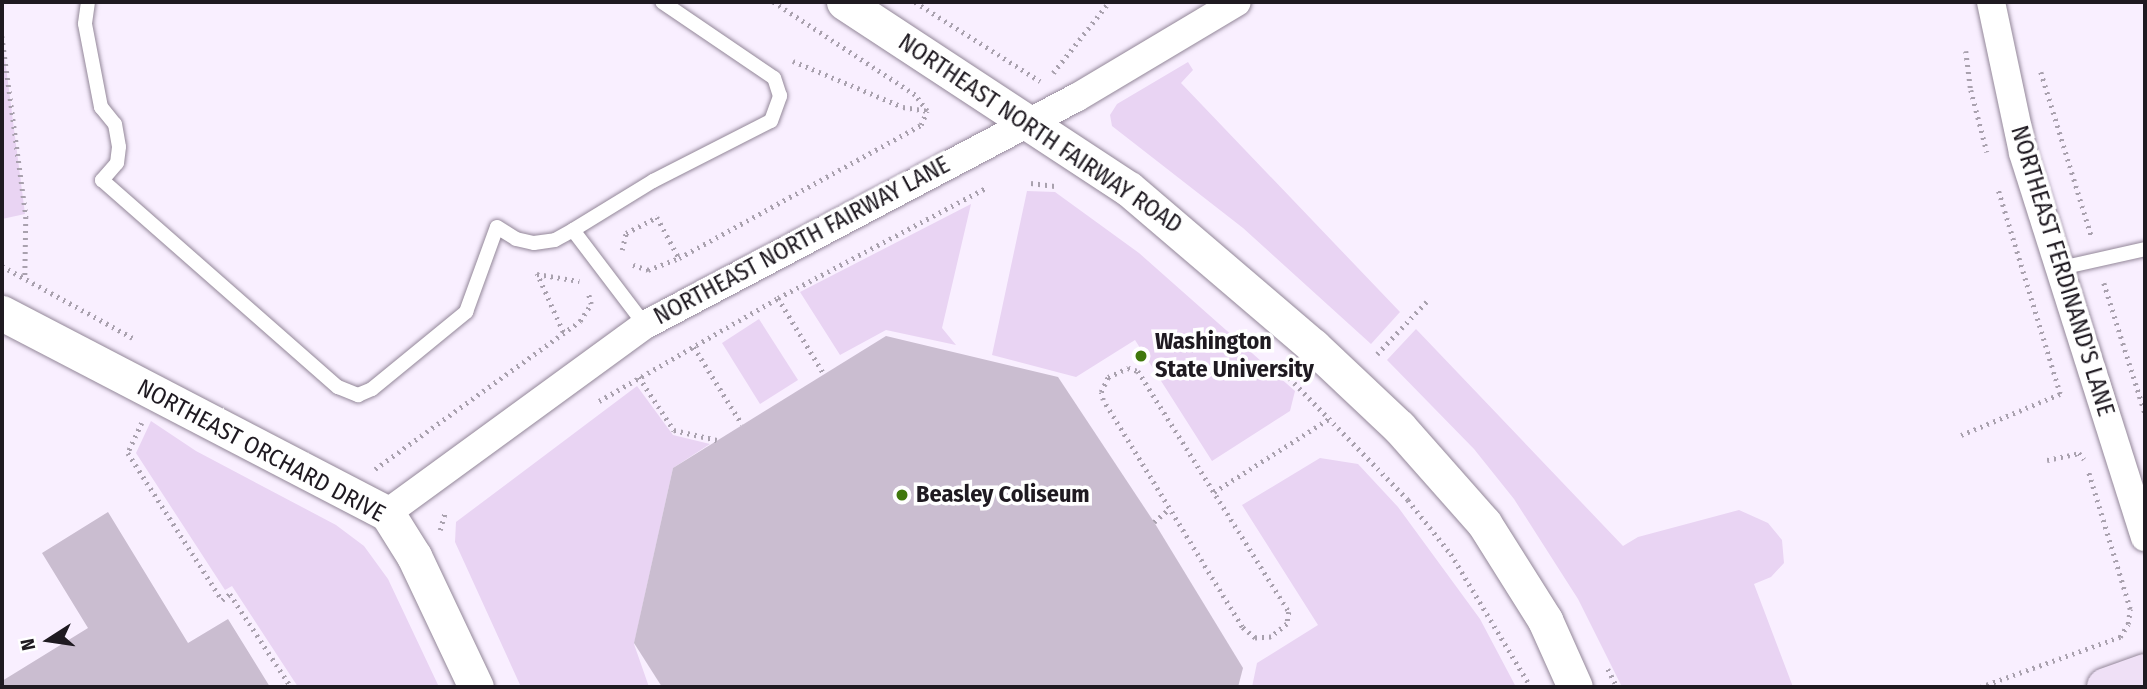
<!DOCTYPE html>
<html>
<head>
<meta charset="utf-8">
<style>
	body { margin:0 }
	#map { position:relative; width:2147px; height:689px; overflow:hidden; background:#f9efff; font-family:"Fira Sans Condensed",sans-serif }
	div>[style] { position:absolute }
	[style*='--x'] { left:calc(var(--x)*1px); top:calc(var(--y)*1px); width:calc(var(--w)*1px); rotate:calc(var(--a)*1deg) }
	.green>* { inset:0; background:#e9d4f3 }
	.building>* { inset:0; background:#cabdd0 }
	.path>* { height:4.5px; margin-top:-2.25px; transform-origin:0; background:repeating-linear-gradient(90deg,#a9a1ae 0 2px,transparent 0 7px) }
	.roads { filter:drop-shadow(0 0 2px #938799) drop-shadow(0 0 2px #938799) }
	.service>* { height:14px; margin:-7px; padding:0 7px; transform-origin:7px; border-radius:7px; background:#fff }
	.minor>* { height:28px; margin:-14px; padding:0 14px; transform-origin:14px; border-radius:14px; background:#fff }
	.tertiary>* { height:35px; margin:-17.5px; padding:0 17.5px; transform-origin:17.5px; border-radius:17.5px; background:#fff }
	.secondary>* { height:38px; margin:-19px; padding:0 19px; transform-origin:19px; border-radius:19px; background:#efe0f6 }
	.dots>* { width:19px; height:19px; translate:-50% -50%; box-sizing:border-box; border:4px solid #fff; border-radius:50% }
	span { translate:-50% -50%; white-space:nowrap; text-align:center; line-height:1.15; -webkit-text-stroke:7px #fff; paint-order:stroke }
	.street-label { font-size:24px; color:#1f1a21 }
	.poi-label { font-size:24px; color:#1f1a21; font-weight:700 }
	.left { translate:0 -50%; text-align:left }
	.frame { position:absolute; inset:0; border:4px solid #1f1a21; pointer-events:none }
	.north { position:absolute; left:14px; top:605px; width:70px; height:70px; -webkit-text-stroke:5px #fff; paint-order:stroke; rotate:258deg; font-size:19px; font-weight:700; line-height:28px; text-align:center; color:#1f1a21 }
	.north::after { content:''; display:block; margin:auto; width:24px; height:32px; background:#1f1a21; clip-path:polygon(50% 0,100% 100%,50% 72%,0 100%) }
</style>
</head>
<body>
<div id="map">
	<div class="green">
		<div style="clip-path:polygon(2px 36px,25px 214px,2px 219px)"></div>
		<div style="clip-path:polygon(1188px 62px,1193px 70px,1181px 83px,1400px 312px,1371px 344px,1243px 228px,1112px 126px,1110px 115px,1117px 104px)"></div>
		<div style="clip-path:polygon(1027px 191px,1055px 192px,1139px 253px,1295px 391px,1290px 411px,1212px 461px,1135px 340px,1076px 377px,992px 355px)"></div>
		<div style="clip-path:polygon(971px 204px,942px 328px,956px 345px,886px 330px,840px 355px,800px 292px)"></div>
		<div style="clip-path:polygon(759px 319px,798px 380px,760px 404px,722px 343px)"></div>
		<div style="clip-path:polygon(1416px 329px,1623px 546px,1638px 537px,1739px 510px,1768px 523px,1782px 540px,1784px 563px,1771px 577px,1754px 584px,1793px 687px,1622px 687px,1578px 599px,1514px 499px,1474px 449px,1387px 360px)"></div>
		<div style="clip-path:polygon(637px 386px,673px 435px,710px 444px,673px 468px,634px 644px,649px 687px,521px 687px,455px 542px,456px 522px)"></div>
		<div style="clip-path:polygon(151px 421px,196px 451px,336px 525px,364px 546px,388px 579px,439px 687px,298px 687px,232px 586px,225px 590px,136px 453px)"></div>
		<div style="clip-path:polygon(1320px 458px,1358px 464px,1398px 507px,1480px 619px,1516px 687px,1252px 687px,1257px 663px,1318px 625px,1242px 505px)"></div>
	</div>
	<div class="building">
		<div style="clip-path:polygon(886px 336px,1058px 377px,1154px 522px,1243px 668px,1238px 687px,662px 687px,634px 643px,673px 468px)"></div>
		<div style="clip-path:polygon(108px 512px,188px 643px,228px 619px,270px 687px,2px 687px,2px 681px,88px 628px,42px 553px)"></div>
	</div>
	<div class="path">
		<div style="--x:915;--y:2;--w:148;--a:32.3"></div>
		<div style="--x:2;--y:36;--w:183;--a:82.4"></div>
		<div style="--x:26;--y:217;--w:62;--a:90.9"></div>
		<div style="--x:1966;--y:51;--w:39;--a:83"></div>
		<div style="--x:1971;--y:90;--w:64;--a:75.5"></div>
		<div style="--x:793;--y:61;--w:119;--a:22.7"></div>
		<div style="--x:903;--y:107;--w:24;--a:9"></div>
		<div style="--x:2041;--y:72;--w:174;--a:72.9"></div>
		<div style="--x:1053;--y:73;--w:90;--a:-51.7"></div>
		<div style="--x:1031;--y:183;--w:26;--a:7"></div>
		<div style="--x:622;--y:250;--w:17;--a:-77"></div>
		<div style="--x:626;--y:233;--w:35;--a:-27"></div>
		<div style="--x:657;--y:217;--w:47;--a:61.8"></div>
		<div style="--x:633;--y:265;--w:16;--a:18"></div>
		<div style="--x:648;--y:270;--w:33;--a:-21"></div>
		<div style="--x:679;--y:258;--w:276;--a:-28.8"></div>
		<div style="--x:921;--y:125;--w:15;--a:-67"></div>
		<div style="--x:927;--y:111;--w:20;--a:-127"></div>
		<div style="--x:915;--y:95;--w:170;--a:-146.8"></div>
		<div style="--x:2;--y:266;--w:149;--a:28.8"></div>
		<div style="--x:2104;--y:283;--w:136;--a:72.5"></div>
		<div style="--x:778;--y:298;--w:89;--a:58.8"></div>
		<div style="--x:563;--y:332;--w:64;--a:-114.1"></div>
		<div style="--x:537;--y:274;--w:43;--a:9.5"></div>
		<div style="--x:694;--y:347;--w:91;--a:58.1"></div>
		<div style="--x:1377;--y:354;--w:74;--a:-46.6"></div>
		<div style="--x:1275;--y:363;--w:191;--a:45.8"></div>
		<div style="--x:1408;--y:500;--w:69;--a:51.5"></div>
		<div style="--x:1451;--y:554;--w:155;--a:59"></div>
		<div style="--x:1128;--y:368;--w:10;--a:17"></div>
		<div style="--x:1138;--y:371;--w:284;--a:57.9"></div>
		<div style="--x:1289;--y:612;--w:12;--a:99"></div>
		<div style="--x:1287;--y:624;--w:21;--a:141"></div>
		<div style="--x:1271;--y:637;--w:16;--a:176"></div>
		<div style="--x:1255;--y:638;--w:17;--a:-140"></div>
		<div style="--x:1242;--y:627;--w:266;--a:-121.5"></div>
		<div style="--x:1103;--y:400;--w:8;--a:-104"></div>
		<div style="--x:1101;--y:392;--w:17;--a:-65"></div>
		<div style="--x:1108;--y:377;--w:22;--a:-24"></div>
		<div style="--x:639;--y:377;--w:64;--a:56.6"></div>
		<div style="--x:674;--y:430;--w:44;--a:13.1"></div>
		<div style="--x:599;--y:401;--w:207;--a:-29.9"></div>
		<div style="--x:778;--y:298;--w:235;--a:-27.9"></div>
		<div style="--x:142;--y:423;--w:33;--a:115"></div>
		<div style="--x:128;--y:453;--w:174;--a:57.4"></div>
		<div style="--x:222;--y:600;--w:10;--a:-37"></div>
		<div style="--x:230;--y:594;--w:111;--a:56.7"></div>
		<div style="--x:1961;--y:435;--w:107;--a:-22.5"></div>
		<div style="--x:2060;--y:394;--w:216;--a:-106.9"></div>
		<div style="--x:2047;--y:460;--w:33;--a:-12"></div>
		<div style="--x:2079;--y:453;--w:8;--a:50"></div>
		<div style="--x:375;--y:469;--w:253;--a:-35.8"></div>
		<div style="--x:580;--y:321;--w:20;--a:-57"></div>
		<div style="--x:591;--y:304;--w:11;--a:-105"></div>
		<div style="--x:1214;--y:492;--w:138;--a:-32.5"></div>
		<div style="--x:1154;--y:522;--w:20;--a:-41"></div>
		<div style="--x:440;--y:530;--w:19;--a:-74"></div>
		<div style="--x:1608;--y:669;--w:20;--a:63"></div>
		<div style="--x:1980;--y:687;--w:149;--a:-19.7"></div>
		<div style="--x:2120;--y:637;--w:15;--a:-58"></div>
		<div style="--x:2128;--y:624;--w:15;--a:-82"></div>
		<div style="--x:2130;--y:609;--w:144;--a:-106.9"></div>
	</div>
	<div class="roads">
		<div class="service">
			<div style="--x:88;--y:2;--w:22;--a:98"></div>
			<div style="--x:85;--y:24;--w:85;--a:79.1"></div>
			<div style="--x:101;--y:107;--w:22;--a:51"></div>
			<div style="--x:115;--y:124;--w:23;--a:80"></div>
			<div style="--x:119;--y:147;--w:16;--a:97"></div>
			<div style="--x:117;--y:163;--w:23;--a:131"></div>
			<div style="--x:102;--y:180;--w:314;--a:41.3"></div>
			<div style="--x:338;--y:387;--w:22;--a:22"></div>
			<div style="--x:358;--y:395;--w:15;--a:-23"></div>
			<div style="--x:372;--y:389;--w:122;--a:-39.3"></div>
			<div style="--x:466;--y:312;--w:90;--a:-70"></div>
			<div style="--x:497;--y:227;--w:22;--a:32"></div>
			<div style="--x:516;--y:239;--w:18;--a:13"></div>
			<div style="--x:534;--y:243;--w:21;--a:-8"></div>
			<div style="--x:555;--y:240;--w:21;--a:-29"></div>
			<div style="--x:2061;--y:268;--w:86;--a:-12.7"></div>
			<div style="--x:645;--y:325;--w:119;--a:-127.2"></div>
			<div style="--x:573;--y:230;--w:94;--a:-31.5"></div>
			<div style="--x:653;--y:181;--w:132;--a:-27"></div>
			<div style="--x:771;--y:121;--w:27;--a:-70"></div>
			<div style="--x:780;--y:96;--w:19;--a:-108"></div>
			<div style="--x:774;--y:78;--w:135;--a:-145.8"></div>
		</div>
		<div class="minor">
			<div style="--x:1991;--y:2;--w:154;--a:78"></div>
			<div style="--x:2023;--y:153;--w:403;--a:72.4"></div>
			<div style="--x:387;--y:513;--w:319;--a:-36.1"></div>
			<div style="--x:645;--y:325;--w:487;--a:-27.8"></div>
			<div style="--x:1076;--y:98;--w:187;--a:-30.8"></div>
		</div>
		<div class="tertiary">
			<div style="--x:844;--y:2;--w:341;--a:33.3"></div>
			<div style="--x:1129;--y:189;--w:242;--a:40.5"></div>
			<div style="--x:1313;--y:346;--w:118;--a:43.3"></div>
			<div style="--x:1399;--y:427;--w:128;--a:48.5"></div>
			<div style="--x:1484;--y:523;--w:115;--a:57.8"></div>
			<div style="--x:1545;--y:620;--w:73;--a:65.9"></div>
			<div style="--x:2;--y:313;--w:434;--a:27.5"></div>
			<div style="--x:387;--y:513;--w:51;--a:57.9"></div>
			<div style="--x:414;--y:556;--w:145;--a:64.7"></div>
		</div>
		<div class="secondary">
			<div style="--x:2106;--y:687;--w:41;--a:-19.7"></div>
		</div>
	</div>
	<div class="dots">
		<div style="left:1141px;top:356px;background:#40780c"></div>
		<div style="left:902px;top:495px;background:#40780c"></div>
	</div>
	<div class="street-label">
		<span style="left:1040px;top:134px;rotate:34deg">NORTHEAST NORTH FAIRWAY ROAD</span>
		<span style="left:802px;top:241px;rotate:-28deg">NORTHEAST NORTH FAIRWAY LANE</span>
		<span style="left:2062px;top:271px;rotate:73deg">NORTHEAST FERDINAND'S LANE</span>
		<span style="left:261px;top:451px;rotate:28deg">NORTHEAST ORCHARD DRIVE</span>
	</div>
	<div class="poi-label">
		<span class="left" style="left:1155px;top:356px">Washington<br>State University</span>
		<span class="left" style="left:916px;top:495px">Beasley Coliseum</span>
	</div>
	<div class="frame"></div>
	<div class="north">N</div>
</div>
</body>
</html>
